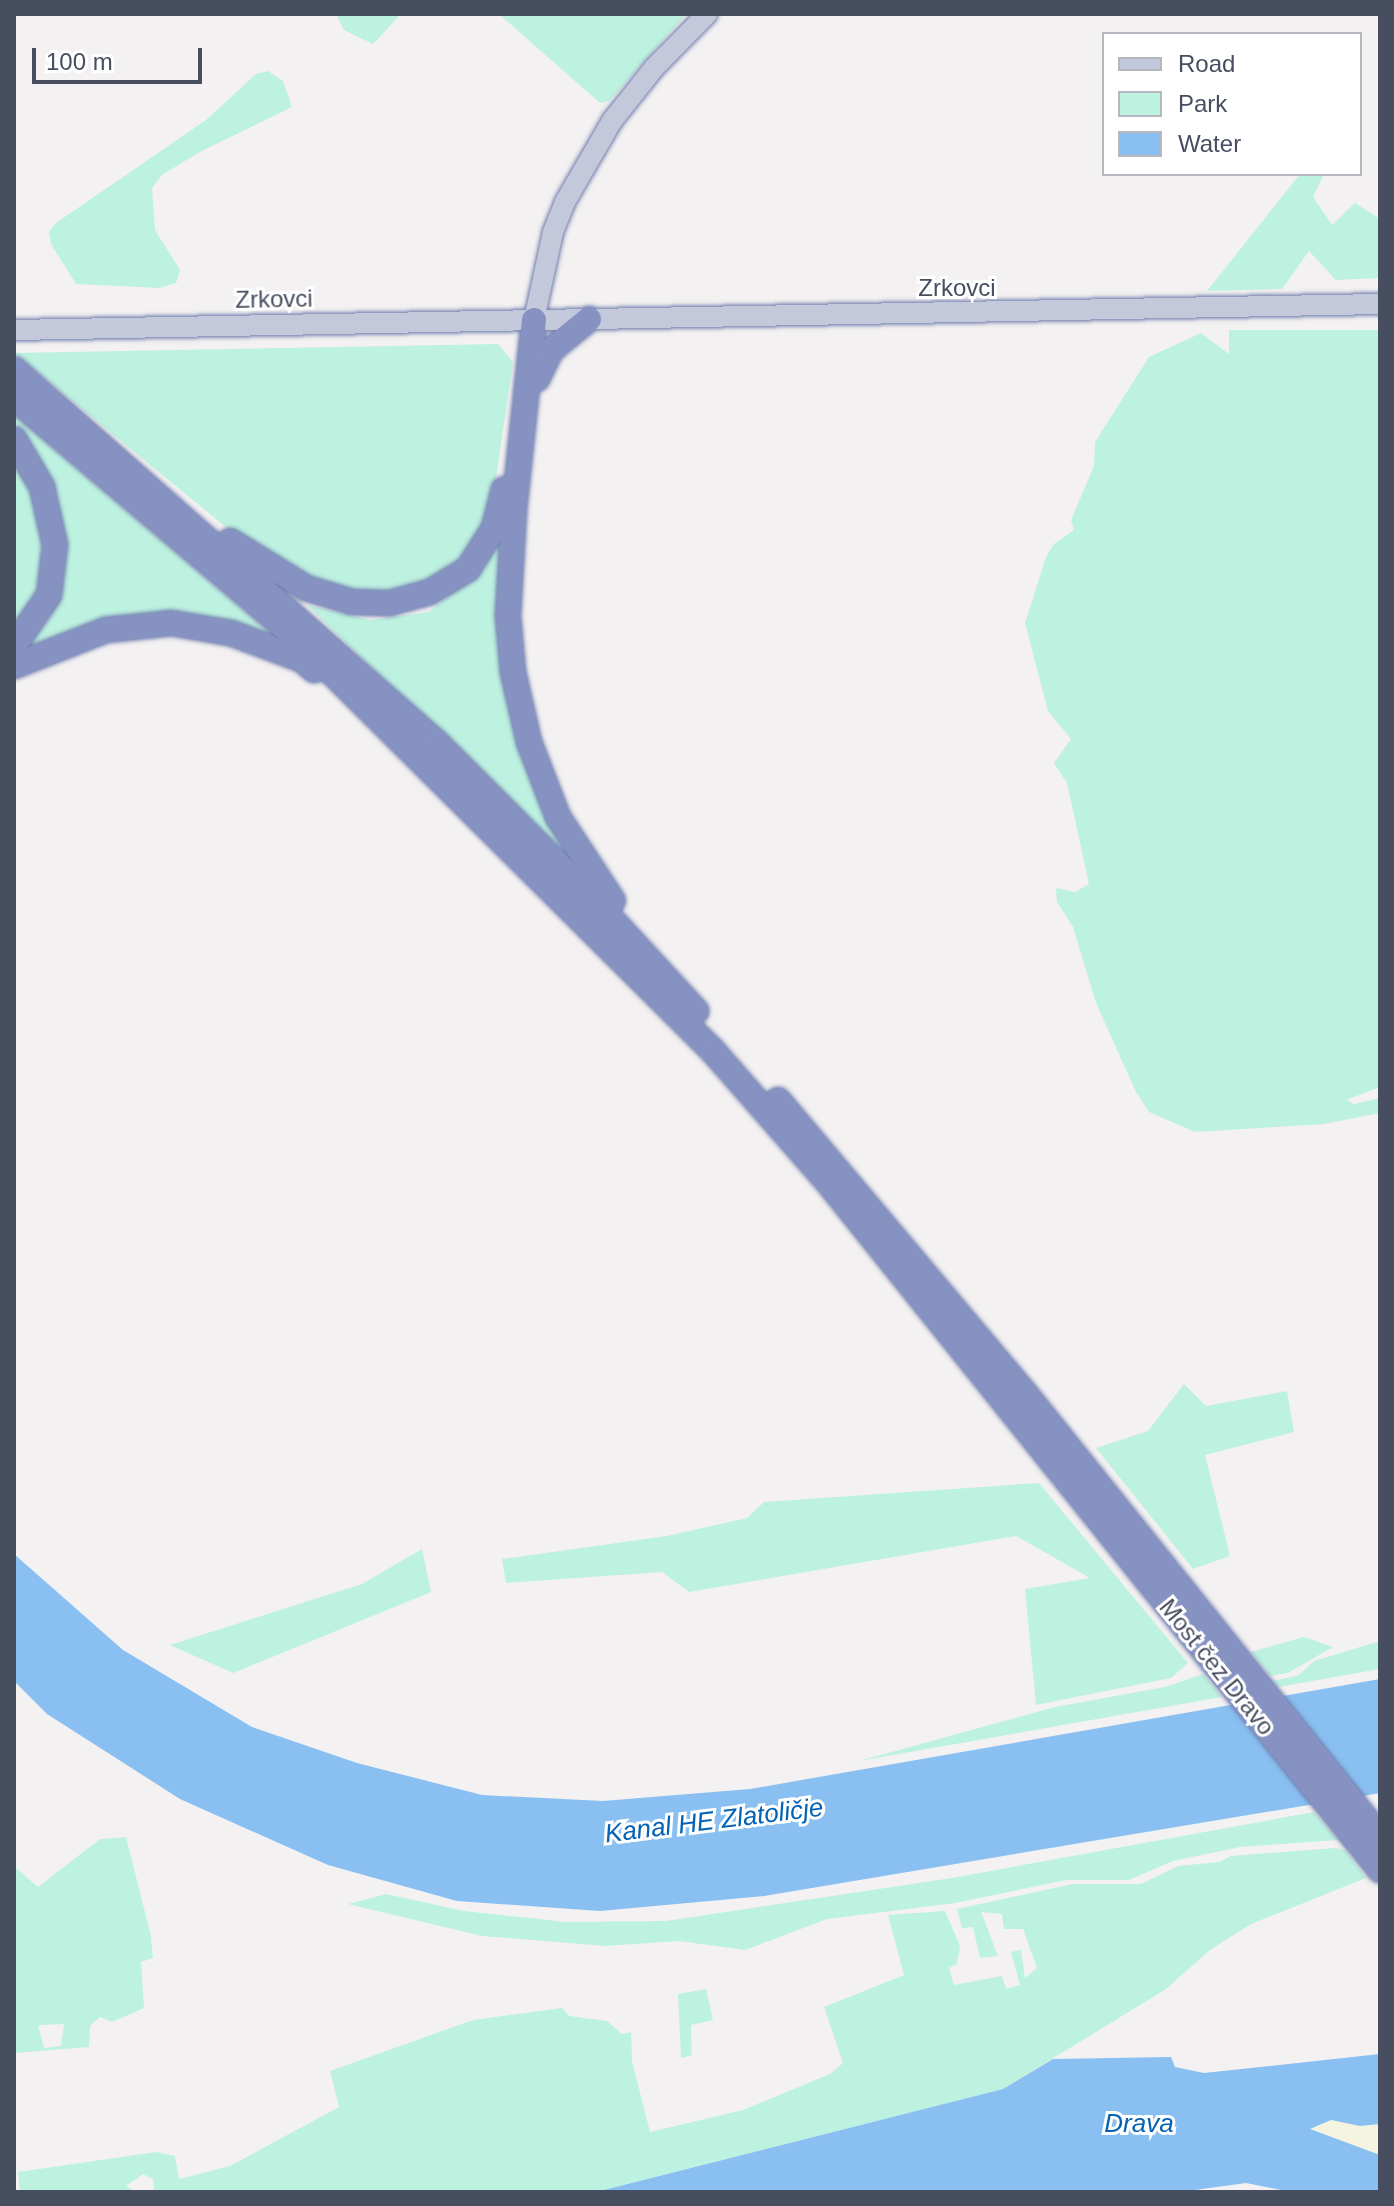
<!DOCTYPE html>
<html>
<head>
<meta charset="utf-8">
<style>
	body { margin:0 }
	#map { position:relative; width:1394px; height:2206px; overflow:hidden; background:#f3f1f1; font-family:Helvetica,sans-serif }
	div>[style] { position:absolute }
	[style*='--x'] { left:calc(var(--x)*1px); top:calc(var(--y)*1px); width:calc(var(--w)*1px); rotate:calc(var(--a)*1deg) }
	.green>* { inset:0; background:#bef2e0 }
	.sand>* { inset:0; background:#f5f4e1 }
	.water>* { inset:0; background:#89c0f1 }
	.roads { filter:drop-shadow(0 0 2px #717eae) drop-shadow(0 0 2px #717eae) }
	.secondary>* { height:20px; margin:-10px; padding:0 10px; transform-origin:10px; border-radius:10px; background:#c3c8da }
	.highway>* { height:24px; margin:-12px; padding:0 12px; transform-origin:12px; border-radius:12px; background:#8693c2 }
	span { translate:-50% -50%; white-space:nowrap; text-align:center; line-height:1.15; -webkit-text-stroke:6px #fff; paint-order:stroke }
	.street-label { font-size:24px; color:#474e60 }
	.water-label { font-size:26px; color:#0462b5; font-style:italic }
	.frame { position:absolute; inset:0; border:16px solid #474e60; pointer-events:none }
	.legend { position:absolute; left:1102px; top:32px; width:260px; height:144px; box-sizing:border-box; background:#fff; border:2px solid #b5b8bf; margin:0; padding:10px 14px; list-style:none; font-size:24px; color:#474e60 }
	.legend li { display:flex; align-items:center; gap:16px; height:40px }
	.legend b { width:40px; border:2px solid #b5b8bf }
	.scale { position:absolute; left:32px; top:48px; width:170px; height:36px; box-sizing:border-box; border:4px solid #474e60; border-top:0; padding-left:10px; font-size:24px; line-height:28px; white-space:nowrap; color:#474e60; -webkit-text-stroke:6px #fff; paint-order:stroke }
</style>
</head>
<body>
<div id="map">
	<div class="green">
		<div style="clip-path:polygon(336px 14px,401px 14px,373px 44px,344px 30px)"></div>
		<div style="clip-path:polygon(499px 14px,686px 14px,609px 101px,600px 103px)"></div>
		<div style="clip-path:polygon(268px 71px,283px 81px,292px 107px,198px 153px,162px 175px,152px 188px,155px 230px,180px 270px,176px 283px,160px 288px,76px 284px,51px 244px,49px 231px,56px 223px,206px 120px,256px 74px)"></div>
		<div style="clip-path:polygon(1300px 174px,1324px 174px,1313px 197px,1332px 225px,1355px 203px,1380px 219px,1380px 278px,1336px 280px,1309px 251px,1282px 289px,1207px 291px)"></div>
		<div style="clip-path:polygon(1229px 330px,1380px 330px,1380px 1087px,1346px 1100px,1354px 1104px,1380px 1098px,1380px 1113px,1324px 1124px,1195px 1132px,1149px 1112px,1136px 1092px,1096px 1003px,1073px 927px,1057px 902px,1056px 888px,1075px 892px,1089px 884px,1067px 783px,1054px 763px,1071px 739px,1048px 711px,1025px 623px,1046px 557px,1054px 544px,1074px 530px,1071px 520px,1094px 466px,1095px 442px,1149px 357px,1201px 333px,1229px 354px)"></div>
		<div style="clip-path:polygon(498px 344px,513px 362px,489px 526px,450px 576px,394px 597px,330px 591px,261px 556px,14px 353px)"></div>
		<div style="clip-path:polygon(14px 415px,277px 639px,217px 623px,18px 656px,48px 620px,60px 590px)"></div>
		<div style="clip-path:polygon(14px 457px,40px 515px,42px 554px,35px 601px,14px 629px)"></div>
		<div style="clip-path:polygon(505px 516px,501px 620px,576px 860px,572px 862px,307px 605px,370px 620px,429px 612px,481px 568px)"></div>
		<div style="clip-path:polygon(1184px 1384px,1206px 1406px,1287px 1391px,1294px 1432px,1205px 1455px,1230px 1556px,1193px 1569px,1096px 1448px,1148px 1431px)"></div>
		<div style="clip-path:polygon(1039px 1483px,1188px 1663px,1171px 1678px,1036px 1705px,1025px 1589px,1090px 1578px,1016px 1536px,689px 1592px,662px 1572px,506px 1583px,502px 1559px,667px 1536px,747px 1518px,764px 1502px)"></div>
		<div style="clip-path:polygon(422px 1549px,431px 1592px,233px 1673px,170px 1645px,362px 1584px)"></div>
		<div style="clip-path:polygon(1304px 1637px,1333px 1647px,1288px 1673px,1270px 1676px,1251px 1652px)"></div>
		<div style="clip-path:polygon(1380px 1641px,1380px 1669px,1278px 1687px,1272px 1681px,1299px 1675px,1314px 1661px)"></div>
		<div style="clip-path:polygon(1203px 1674px,1222px 1697px,859px 1761px,1055px 1707px,1165px 1687px)"></div>
		<div style="clip-path:polygon(1314px 1812px,1338px 1840px,1240px 1847px,1173px 1861px,1129px 1880px,1066px 1880px,955px 1903px,827px 1919px,745px 1950px,679px 1941px,605px 1946px,482px 1936px,348px 1904px,386px 1894px,464px 1911px,566px 1922px,666px 1921px,952px 1878px)"></div>
		<div style="clip-path:polygon(evenodd,126px 1837px,151px 1936px,153px 1958px,141px 1962px,144px 2008px,112px 2022px,100px 2017px,90px 2026px,89px 2047px,14px 2053px,14px 1866px,38px 1887px,100px 1839px,126px 1837px,64px 2024px,61px 2046px,44px 2048px,38px 2025px,64px 2024px)"></div>
		<div style="clip-path:polygon(1335px 1848px,1345px 1850px,1366px 1878px,1251px 1924px,1210px 1950px,1166px 1989px,1003px 2089px,596px 2192px,154px 2192px,153px 2179px,143px 2174px,126px 2186px,136px 2192px,20px 2192px,18px 2172px,156px 2152px,175px 2156px,179px 2179px,230px 2166px,339px 2107px,330px 2071px,473px 2020px,562px 2008px,569px 2016px,607px 2021px,622px 2034px,631px 2032px,632px 2061px,650px 2132px,743px 2110px,830px 2074px,843px 2063px,824px 2007px,904px 1975px,888px 1915px,945px 1911px,960px 1946px,957px 1964px,949px 1968px,954px 1985px,1002px 1976px,1006px 1989px,1020px 1985px,1011px 1952px,1021px 1950px,1025px 1978px,1037px 1968px,1023px 1929px,1004px 1929px,1002px 1914px,981px 1912px,998px 1956px,980px 1958px,973px 1927px,962px 1928px,957px 1909px,1073px 1884px,1141px 1884px,1178px 1866px,1220px 1862px,1231px 1856px)"></div>
		<div style="clip-path:polygon(706px 1989px,713px 2020px,691px 2025px,692px 2055px,681px 2058px,678px 1994px)"></div>
	</div>
	<div class="sand">
		<div style="clip-path:polygon(1331px 2120px,1360px 2126px,1380px 2124px,1380px 2155px,1310px 2129px)"></div>
	</div>
	<div class="water">
		<div style="clip-path:polygon(14px 1554px,123px 1650px,252px 1727px,357px 1763px,482px 1795px,603px 1801px,750px 1789px,1380px 1679px,1380px 1793px,764px 1896px,600px 1911px,457px 1901px,328px 1865px,180px 1799px,47px 1714px,14px 1681px)"></div>
		<div style="clip-path:polygon(1380px 2054px,1380px 2124px,1360px 2126px,1331px 2120px,1310px 2129px,1380px 2155px,1380px 2192px,1291px 2192px,1246px 2183px,1180px 2192px,596px 2192px,1003px 2089px,1053px 2059px,1171px 2057px,1175px 2067px,1204px 2073px)"></div>
	</div>
	<div class="roads">
		<div class="secondary">
			<div style="--x:534;--y:320;--w:90;--a:-77.8"></div>
			<div style="--x:553;--y:232;--w:32;--a:-68"></div>
			<div style="--x:565;--y:202;--w:94;--a:-59.9"></div>
			<div style="--x:612;--y:121;--w:68;--a:-51.6"></div>
			<div style="--x:654;--y:68;--w:76;--a:-45.5"></div>
			<div style="--x:14;--y:330;--w:1366;--a:-1.09"></div>
		</div>
		<div class="highway">
			<div style="--x:534;--y:320;--w:192;--a:96"></div>
			<div style="--x:514;--y:511;--w:105;--a:93.3"></div>
			<div style="--x:508;--y:616;--w:56;--a:84.9"></div>
			<div style="--x:513;--y:672;--w:72;--a:77.1"></div>
			<div style="--x:529;--y:742;--w:80;--a:68.9"></div>
			<div style="--x:558;--y:817;--w:100;--a:56.8"></div>
			<div style="--x:14;--y:369;--w:565;--a:41.48"></div>
			<div style="--x:437;--y:743;--w:222;--a:45"></div>
			<div style="--x:594;--y:900;--w:151;--a:47.4"></div>
			<div style="--x:537;--y:379;--w:32;--a:-64"></div>
			<div style="--x:551;--y:350;--w:49;--a:-39.2"></div>
			<div style="--x:14;--y:398;--w:372;--a:40.3"></div>
			<div style="--x:298;--y:639;--w:585;--a:44.79"></div>
			<div style="--x:713;--y:1051;--w:179;--a:48.8"></div>
			<div style="--x:831;--y:1186;--w:877;--a:51.25"></div>
			<div style="--x:14;--y:439;--w:56;--a:59.7"></div>
			<div style="--x:42;--y:487;--w:59;--a:77.4"></div>
			<div style="--x:55;--y:545;--w:50;--a:96.8"></div>
			<div style="--x:49;--y:595;--w:62;--a:124.5"></div>
			<div style="--x:230;--y:541;--w:89;--a:31.7"></div>
			<div style="--x:306;--y:588;--w:48;--a:16.9"></div>
			<div style="--x:352;--y:602;--w:38;--a:2"></div>
			<div style="--x:390;--y:603;--w:41;--a:-15.4"></div>
			<div style="--x:430;--y:592;--w:44;--a:-31.2"></div>
			<div style="--x:468;--y:569;--w:49;--a:-57.6"></div>
			<div style="--x:494;--y:528;--w:40;--a:-75.6"></div>
			<div style="--x:14;--y:666;--w:99;--a:-21.4"></div>
			<div style="--x:106;--y:630;--w:65;--a:-6.1"></div>
			<div style="--x:171;--y:623;--w:61;--a:9.5"></div>
			<div style="--x:231;--y:633;--w:77;--a:20.6"></div>
			<div style="--x:303;--y:660;--w:15;--a:42"></div>
			<div style="--x:778;--y:1100;--w:382;--a:49.9"></div>
			<div style="--x:1024;--y:1392;--w:569;--a:51.28"></div>
		</div>
	</div>
	<div class="street-label">
		<span style="left:957px;top:288px">Zrkovci</span>
		<span style="left:274px;top:299px;rotate:-1deg">Zrkovci</span>
		<span style="left:1217px;top:1667px;rotate:51deg">Most čez Dravo</span>
	</div>
	<div class="water-label">
		<span style="left:714px;top:1821px;rotate:-7deg">Kanal HE Zlatoličje</span>
		<span style="left:1139px;top:2124px">Drava</span>
	</div>
	<div class="frame"></div>
	<ul class="legend">
	<li><b style="height:10px;background:#c3c8da"></b>Road</li>
	<li><b style="height:22px;background:#bef2e0"></b>Park</li>
	<li><b style="height:22px;background:#89c0f1"></b>Water</li>
	</ul>
	<div class="scale">100 m</div>
</div>
</body>
</html>
